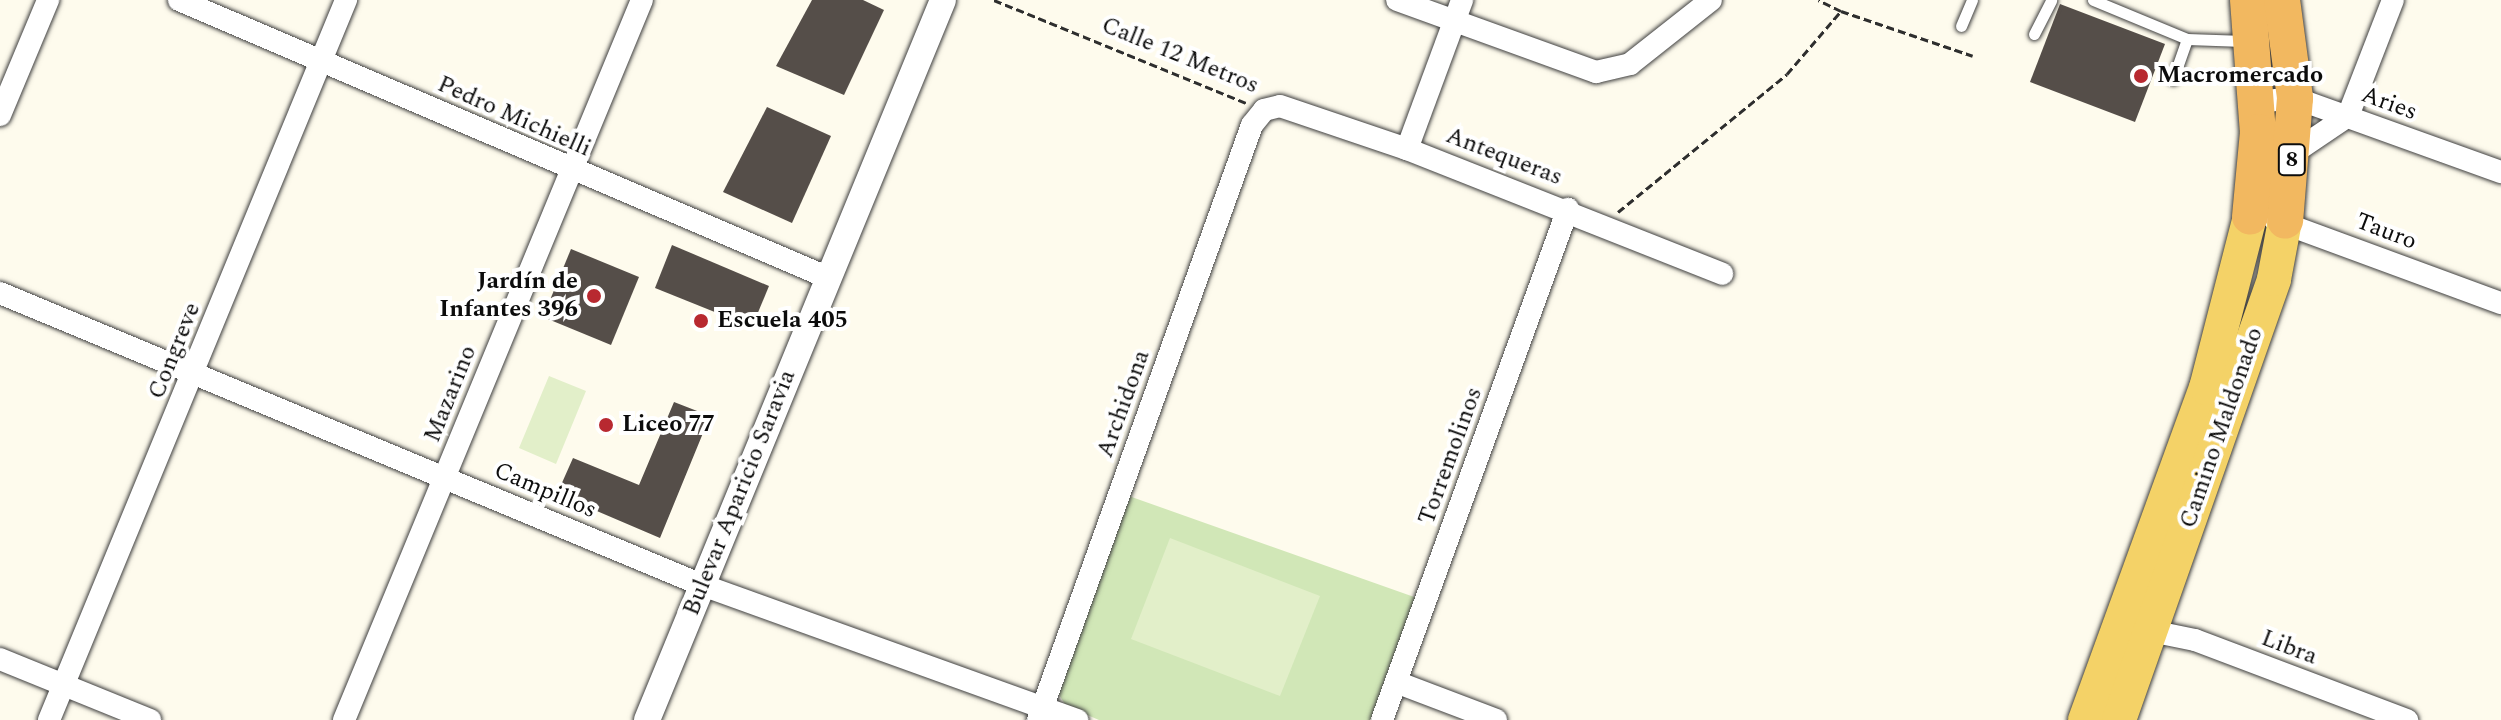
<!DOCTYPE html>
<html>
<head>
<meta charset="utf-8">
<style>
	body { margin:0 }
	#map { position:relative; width:2501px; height:720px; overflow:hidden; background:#fefbed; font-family:Spectral,serif }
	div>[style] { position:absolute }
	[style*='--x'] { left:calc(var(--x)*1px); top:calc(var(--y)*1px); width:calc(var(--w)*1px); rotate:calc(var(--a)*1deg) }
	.green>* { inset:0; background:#d1e7b7 }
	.pitch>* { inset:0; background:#e2efc9 }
	.building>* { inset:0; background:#554e49 }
	.path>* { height:3px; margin-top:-1.5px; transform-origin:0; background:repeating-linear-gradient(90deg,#2e2e2e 0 8px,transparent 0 12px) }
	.roads { filter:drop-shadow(0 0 2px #3f3f3f) drop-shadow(0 0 2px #3f3f3f) }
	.service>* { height:11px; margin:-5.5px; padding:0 5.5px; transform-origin:5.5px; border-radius:5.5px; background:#fff }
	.minor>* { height:22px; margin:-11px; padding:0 11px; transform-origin:11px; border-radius:11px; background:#fff }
	.tertiary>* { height:26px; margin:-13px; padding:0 13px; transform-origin:13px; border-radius:13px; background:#fff }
	.primary>* { height:34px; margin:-17px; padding:0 17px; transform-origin:17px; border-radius:17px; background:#f4d267 }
	.trunk>* { height:36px; margin:-18px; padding:0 18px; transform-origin:18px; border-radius:18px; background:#f2b860 }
	.dots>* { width:22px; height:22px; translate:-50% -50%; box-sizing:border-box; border:4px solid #fff; border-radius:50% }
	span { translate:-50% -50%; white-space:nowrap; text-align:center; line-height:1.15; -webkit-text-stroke:8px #fff; paint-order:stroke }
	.shield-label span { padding:2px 6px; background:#fff; border:2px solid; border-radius:6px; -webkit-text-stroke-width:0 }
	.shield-label { font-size:22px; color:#0c0c0c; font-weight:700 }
	.street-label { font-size:24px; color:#0c0c0c }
	.poi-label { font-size:24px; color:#0c0c0c; font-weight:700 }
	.left { translate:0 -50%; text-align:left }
	.right { translate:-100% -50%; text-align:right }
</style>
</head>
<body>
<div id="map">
	<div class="green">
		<div style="clip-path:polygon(1126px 495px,1417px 598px,1373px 720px,1099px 720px,1066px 706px,1058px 693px)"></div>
	</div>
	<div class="pitch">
		<div style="clip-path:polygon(549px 376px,586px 391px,556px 464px,519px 448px)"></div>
		<div style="clip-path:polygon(1170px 538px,1320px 596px,1280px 696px,1131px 639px)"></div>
	</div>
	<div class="building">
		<div style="clip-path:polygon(812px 0,863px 0,884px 10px,844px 95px,776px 66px)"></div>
		<div style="clip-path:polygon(2060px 4px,2165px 44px,2135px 122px,2030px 82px)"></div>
		<div style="clip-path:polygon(767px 107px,831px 136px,792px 223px,723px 192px)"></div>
		<div style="clip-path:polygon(672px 245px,769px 286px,752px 327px,655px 288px)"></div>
		<div style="clip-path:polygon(571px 249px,639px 277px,611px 345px,543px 317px)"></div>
		<div style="clip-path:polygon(674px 402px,710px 416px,660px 538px,557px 494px,573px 458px,639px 485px)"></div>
	</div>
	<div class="path">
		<div style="--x:994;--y:0;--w:272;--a:22.2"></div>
		<div style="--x:1841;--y:11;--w:139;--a:18.8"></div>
		<div style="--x:1618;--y:212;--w:218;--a:-39.2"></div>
		<div style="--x:1787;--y:74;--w:83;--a:-49.4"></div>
		<div style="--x:1841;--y:11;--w:25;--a:-154"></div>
	</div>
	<div class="roads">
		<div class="service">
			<div style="--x:2093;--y:0;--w:102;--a:22.5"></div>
			<div style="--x:2187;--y:39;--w:57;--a:2"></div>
			<div style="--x:1961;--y:26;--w:28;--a:-67"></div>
			<div style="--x:2034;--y:34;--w:38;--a:-63"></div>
			<div style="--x:2173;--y:79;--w:42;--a:-70.7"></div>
		</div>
		<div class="minor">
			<div style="--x:179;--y:0;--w:707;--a:23.16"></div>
			<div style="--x:1397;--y:0;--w:212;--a:19.9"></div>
			<div style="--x:1596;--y:72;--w:35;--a:-13"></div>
			<div style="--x:1630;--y:64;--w:103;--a:-38.3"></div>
			<div style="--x:2257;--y:102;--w:38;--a:-6"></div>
			<div style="--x:2295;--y:98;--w:219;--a:19.8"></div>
			<div style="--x:0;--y:115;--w:125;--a:-67.3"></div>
			<div style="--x:1407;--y:149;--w:159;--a:-69.7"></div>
			<div style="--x:2293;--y:153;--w:66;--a:-33.9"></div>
			<div style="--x:2348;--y:116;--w:124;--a:-68.8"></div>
			<div style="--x:2275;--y:220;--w:241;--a:20.2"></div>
			<div style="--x:0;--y:293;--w:760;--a:22.59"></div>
			<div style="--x:702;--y:585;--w:399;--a:19.8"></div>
			<div style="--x:2141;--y:629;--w:55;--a:11.5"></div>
			<div style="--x:2195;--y:640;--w:227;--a:20.7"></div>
			<div style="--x:0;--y:659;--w:162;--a:22.1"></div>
			<div style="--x:1396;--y:682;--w:107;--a:20.8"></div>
			<div style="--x:49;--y:720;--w:779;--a:-67.58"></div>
			<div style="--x:344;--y:720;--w:779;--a:-67.52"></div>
			<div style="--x:1038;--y:720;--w:632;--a:-70.22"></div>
			<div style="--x:1252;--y:125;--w:19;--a:-51"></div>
			<div style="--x:1264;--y:110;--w:16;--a:-14"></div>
			<div style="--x:1280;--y:106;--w:134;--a:18.7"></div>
			<div style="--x:1407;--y:149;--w:339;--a:21.6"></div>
			<div style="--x:1382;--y:720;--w:544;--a:-70"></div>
		</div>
		<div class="tertiary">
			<div style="--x:647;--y:720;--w:778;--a:-67.65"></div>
		</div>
		<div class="primary">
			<div style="--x:2085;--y:720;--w:353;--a:-70"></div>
			<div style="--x:2206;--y:388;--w:177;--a:-75.6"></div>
			<div style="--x:2119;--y:720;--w:467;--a:-70.6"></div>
			<div style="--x:2274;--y:279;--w:59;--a:-79.3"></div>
		</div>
		<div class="trunk">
			<div style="--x:2248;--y:0;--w:132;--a:85.7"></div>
			<div style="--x:2258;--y:132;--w:85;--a:95.4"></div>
			<div style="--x:2282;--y:0;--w:99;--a:82.4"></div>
			<div style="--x:2295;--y:98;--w:123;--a:94.6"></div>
		</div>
	</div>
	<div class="dots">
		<div style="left:2141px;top:76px;background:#b82930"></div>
		<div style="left:594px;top:296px;background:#b82930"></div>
		<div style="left:701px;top:321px;background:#b82930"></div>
		<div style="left:606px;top:425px;background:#b82930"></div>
	</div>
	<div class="shield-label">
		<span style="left:2292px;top:160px">8</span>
	</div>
	<div class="street-label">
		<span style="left:1180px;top:56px;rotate:22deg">Calle 12 Metros</span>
		<span style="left:2389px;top:104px;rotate:20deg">Aries</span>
		<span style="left:514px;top:117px;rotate:24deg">Pedro Michielli</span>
		<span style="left:1504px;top:157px;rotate:21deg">Antequeras</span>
		<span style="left:2386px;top:232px;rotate:21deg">Tauro</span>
		<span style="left:175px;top:351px;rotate:-68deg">Congreve</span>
		<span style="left:451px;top:394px;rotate:-68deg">Mazarino</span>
		<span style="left:1124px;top:404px;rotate:-70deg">Archidona</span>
		<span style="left:2222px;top:428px;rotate:-71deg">Camino Maldonado</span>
		<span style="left:1451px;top:456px;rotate:-70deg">Torremolinos</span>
		<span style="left:545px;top:491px;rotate:23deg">Campillos</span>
		<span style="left:740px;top:493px;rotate:-68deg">Bulevar Aparicio Saravia</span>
		<span style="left:2289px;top:648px;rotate:21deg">Libra</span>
	</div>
	<div class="poi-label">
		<span class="left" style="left:2157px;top:76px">Macromercado</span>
		<span class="right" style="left:578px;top:296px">Jardín de<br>Infantes 396</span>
		<span class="left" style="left:717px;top:321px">Escuela 405</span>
		<span class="left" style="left:622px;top:425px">Liceo 77</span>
	</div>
</div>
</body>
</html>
